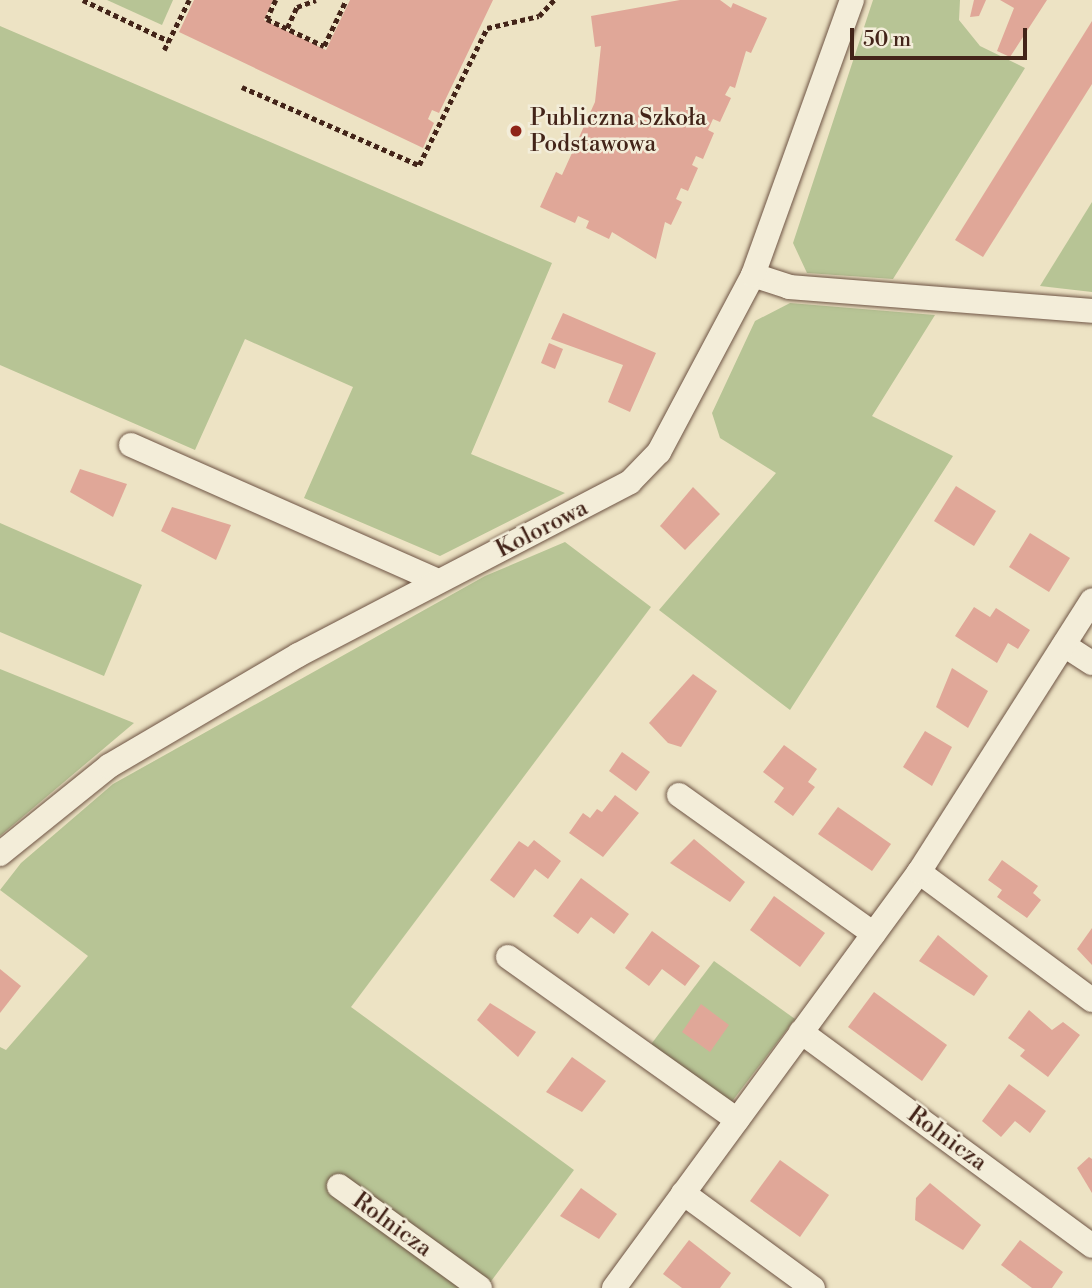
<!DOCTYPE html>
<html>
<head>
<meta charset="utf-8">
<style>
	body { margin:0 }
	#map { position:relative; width:1092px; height:1288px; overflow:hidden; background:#ede3c4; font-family:"Libre Bodoni",serif }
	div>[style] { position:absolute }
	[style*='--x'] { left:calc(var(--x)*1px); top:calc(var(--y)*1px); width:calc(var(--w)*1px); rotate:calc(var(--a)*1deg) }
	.green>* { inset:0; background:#b7c495 }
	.building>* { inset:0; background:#e0a798 }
	.path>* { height:4.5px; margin-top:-2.25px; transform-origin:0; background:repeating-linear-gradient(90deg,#432419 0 5px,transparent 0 8.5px) }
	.roads { filter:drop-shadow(0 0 2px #6e5444) drop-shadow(0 0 2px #6e5444) }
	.minor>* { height:24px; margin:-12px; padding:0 12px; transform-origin:12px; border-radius:12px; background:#f3edd9 }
	.dots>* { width:19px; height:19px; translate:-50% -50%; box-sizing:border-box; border:4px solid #f3edd9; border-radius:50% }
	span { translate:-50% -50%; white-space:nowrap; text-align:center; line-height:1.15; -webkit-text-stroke:5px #f3edd9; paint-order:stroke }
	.poi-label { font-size:23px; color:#432419 }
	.left { translate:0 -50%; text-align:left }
	.street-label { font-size:23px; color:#432419 }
	.scale { position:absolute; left:850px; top:28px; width:177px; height:32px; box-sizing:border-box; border:4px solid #432419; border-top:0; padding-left:9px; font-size:21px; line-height:24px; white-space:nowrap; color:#432419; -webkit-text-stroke:5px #f3edd9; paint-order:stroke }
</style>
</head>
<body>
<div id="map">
	<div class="green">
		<div style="clip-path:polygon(107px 0,173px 0,162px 25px)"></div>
		<div style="clip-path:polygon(873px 0,960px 0,959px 20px,980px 46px,1025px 68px,893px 279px,807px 273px,793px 243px)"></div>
		<div style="clip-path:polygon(0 26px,552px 263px,471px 454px,565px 493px,440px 556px,304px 498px,353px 387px,245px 339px,195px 450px,0 365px)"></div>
		<div style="clip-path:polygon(1092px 202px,1092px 292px,1040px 286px)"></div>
		<div style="clip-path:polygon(790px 303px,935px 315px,872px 416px,953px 456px,790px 710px,659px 610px,776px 473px,720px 438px,712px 413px,755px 321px)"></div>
		<div style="clip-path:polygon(0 523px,142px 585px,104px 676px,0 632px)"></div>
		<div style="clip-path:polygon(565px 542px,651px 607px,351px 1007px,574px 1170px,486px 1288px,0 1288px,0 1047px,6px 1050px,88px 956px,0 890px,21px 863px,113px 784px,485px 576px)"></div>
		<div style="clip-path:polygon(0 669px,134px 723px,0 836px)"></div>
		<div style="clip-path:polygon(714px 961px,795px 1019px,730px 1104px,649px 1047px)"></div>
	</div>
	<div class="building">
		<div style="clip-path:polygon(194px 0,273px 0,264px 20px,326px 50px,350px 0,493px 0,439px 113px,432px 110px,428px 119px,434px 123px,423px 148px,179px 32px)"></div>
		<div style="clip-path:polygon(680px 0,720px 0,731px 8px,733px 3px,767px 18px,751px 53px,746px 51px,735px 88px,730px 86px,725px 95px,731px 98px,720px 122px,713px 119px,708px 130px,714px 133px,703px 159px,696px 156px,692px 165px,698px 168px,688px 191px,681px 188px,676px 199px,682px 202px,671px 225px,665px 222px,656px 259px,612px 232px,609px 239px,586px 228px,589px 221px,578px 216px,575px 223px,540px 207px,556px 172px,562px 175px,595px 102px,601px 46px,595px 47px,591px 16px)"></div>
		<div style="clip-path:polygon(974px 0,986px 0,979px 16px,970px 17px)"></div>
		<div style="clip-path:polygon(1000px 0,1047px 0,1010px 57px,997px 51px,1014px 8px)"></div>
		<div style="clip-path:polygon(1092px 21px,1092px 84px,983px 257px,955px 240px)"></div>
		<div style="clip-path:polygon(563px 313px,656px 353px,630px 412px,608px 402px,623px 365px,551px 339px)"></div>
		<div style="clip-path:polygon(549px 343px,563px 349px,555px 369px,541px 363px)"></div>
		<div style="clip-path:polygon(80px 469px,127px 484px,113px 517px,70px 492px)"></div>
		<div style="clip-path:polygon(956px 486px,996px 511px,974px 546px,934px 521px)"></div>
		<div style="clip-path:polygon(693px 487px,720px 514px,685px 550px,660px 526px)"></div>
		<div style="clip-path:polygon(172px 507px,231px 525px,216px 560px,161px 531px)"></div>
		<div style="clip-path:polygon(1030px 533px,1070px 558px,1049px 592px,1009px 567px)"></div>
		<div style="clip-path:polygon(974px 607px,990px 617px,996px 608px,1030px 630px,1018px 649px,1008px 643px,997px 663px,955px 636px)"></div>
		<div style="clip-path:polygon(952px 668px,988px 691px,968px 728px,936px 707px)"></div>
		<div style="clip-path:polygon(693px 674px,717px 691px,681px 747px,668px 743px,649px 723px)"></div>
		<div style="clip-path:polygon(925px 731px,952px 747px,932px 786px,903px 767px)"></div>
		<div style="clip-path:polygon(784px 745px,817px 769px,808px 782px,815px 787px,793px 816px,774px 802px,784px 788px,763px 772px)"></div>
		<div style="clip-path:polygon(622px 752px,650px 772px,636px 791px,609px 771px)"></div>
		<div style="clip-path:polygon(615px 795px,639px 813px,603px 857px,569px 833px,583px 813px,590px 818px,597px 809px,602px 812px)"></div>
		<div style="clip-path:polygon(838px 807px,891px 844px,872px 871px,818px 834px)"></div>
		<div style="clip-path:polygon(694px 839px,745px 882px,730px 902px,670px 863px)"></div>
		<div style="clip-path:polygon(534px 840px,561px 861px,548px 879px,535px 869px,514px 898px,490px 880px,519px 841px,528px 847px)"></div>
		<div style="clip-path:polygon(1002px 860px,1038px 886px,1033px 893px,1041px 900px,1027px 918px,997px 897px,1002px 890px,988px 880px)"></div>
		<div style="clip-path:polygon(581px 878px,629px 914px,614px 934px,591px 917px,578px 934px,553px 916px)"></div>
		<div style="clip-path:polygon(774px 896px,825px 933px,800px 967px,750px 930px)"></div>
		<div style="clip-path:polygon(1092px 928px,1092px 965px,1077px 949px)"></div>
		<div style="clip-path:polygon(652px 931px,700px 966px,685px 986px,662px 969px,649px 986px,625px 968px)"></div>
		<div style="clip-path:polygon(938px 935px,988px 976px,974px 996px,919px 961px)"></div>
		<div style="clip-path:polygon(0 969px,21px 986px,0 1013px)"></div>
		<div style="clip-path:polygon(874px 992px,947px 1045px,922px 1081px,848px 1027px)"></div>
		<div style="clip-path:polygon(490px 1003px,536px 1032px,518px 1057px,477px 1020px)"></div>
		<div style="clip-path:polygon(701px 1004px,729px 1025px,710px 1052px,682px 1032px)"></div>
		<div style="clip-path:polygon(1029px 1010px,1052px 1030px,1063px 1022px,1080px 1035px,1048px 1077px,1020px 1056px,1025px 1050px,1008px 1038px)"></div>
		<div style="clip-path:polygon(572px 1057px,606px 1081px,582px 1112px,546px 1092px)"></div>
		<div style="clip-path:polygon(1009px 1084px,1046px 1111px,1030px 1133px,1015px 1121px,1001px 1137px,982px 1121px)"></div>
		<div style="clip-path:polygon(1089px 1157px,1092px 1159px,1092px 1193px,1077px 1168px)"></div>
		<div style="clip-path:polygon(780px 1160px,829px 1195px,800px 1237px,750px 1201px)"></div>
		<div style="clip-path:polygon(930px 1183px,981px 1225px,963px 1250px,915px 1220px,916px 1198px)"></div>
		<div style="clip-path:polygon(581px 1188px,617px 1214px,599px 1239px,560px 1216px)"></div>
		<div style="clip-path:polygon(689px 1240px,731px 1273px,720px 1288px,682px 1288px,663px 1274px)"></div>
		<div style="clip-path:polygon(1020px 1240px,1063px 1272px,1052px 1288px,1032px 1288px,1001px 1265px)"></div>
	</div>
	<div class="path">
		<div style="--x:83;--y:0;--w:95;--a:25.5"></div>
		<div style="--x:276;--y:0;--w:21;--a:115"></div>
		<div style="--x:267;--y:19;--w:63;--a:25.3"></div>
		<div style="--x:324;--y:46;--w:51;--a:-64.4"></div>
		<div style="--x:287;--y:28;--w:23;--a:-65"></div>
		<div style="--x:297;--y:7;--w:20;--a:-20"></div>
		<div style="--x:164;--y:50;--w:56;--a:-63.4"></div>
		<div style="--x:242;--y:87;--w:193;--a:23.8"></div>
		<div style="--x:419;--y:165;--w:153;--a:-63.6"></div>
		<div style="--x:487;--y:28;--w:53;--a:-13"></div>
		<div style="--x:539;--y:16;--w:22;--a:-47"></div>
	</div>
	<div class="roads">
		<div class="minor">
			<div style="--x:753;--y:275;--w:38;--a:18"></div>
			<div style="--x:789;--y:287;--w:304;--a:4.5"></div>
			<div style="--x:131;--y:445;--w:333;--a:23.9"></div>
			<div style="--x:1064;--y:645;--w:33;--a:33"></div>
			<div style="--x:679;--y:795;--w:239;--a:35.5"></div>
			<div style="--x:0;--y:854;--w:140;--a:-38.9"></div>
			<div style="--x:109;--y:766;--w:219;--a:-30.4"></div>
			<div style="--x:298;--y:655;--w:374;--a:-27.5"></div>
			<div style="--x:630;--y:482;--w:42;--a:-46"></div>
			<div style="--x:659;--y:452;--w:200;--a:-62"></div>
			<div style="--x:753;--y:275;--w:292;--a:-70.2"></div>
			<div style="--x:919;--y:872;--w:215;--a:36.5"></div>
			<div style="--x:508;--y:957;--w:281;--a:35.4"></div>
			<div style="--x:801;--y:1032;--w:361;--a:36.3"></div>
			<div style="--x:339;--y:1186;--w:174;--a:35.9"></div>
			<div style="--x:683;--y:1193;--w:161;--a:36.2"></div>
			<div style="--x:614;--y:1288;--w:516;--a:-53.75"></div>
			<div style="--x:919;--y:872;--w:322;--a:-57.5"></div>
		</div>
	</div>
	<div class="dots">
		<div style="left:516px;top:131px;background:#8f2418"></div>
	</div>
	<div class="poi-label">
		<span class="left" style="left:530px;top:131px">Publiczna Szkoła<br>Podstawowa</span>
	</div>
	<div class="street-label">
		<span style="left:542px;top:529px;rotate:-27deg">Kolorowa</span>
		<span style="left:947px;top:1139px;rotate:36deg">Rolnicza</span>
		<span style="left:392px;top:1225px;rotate:36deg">Rolnicza</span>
	</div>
	<div class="scale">50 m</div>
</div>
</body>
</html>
